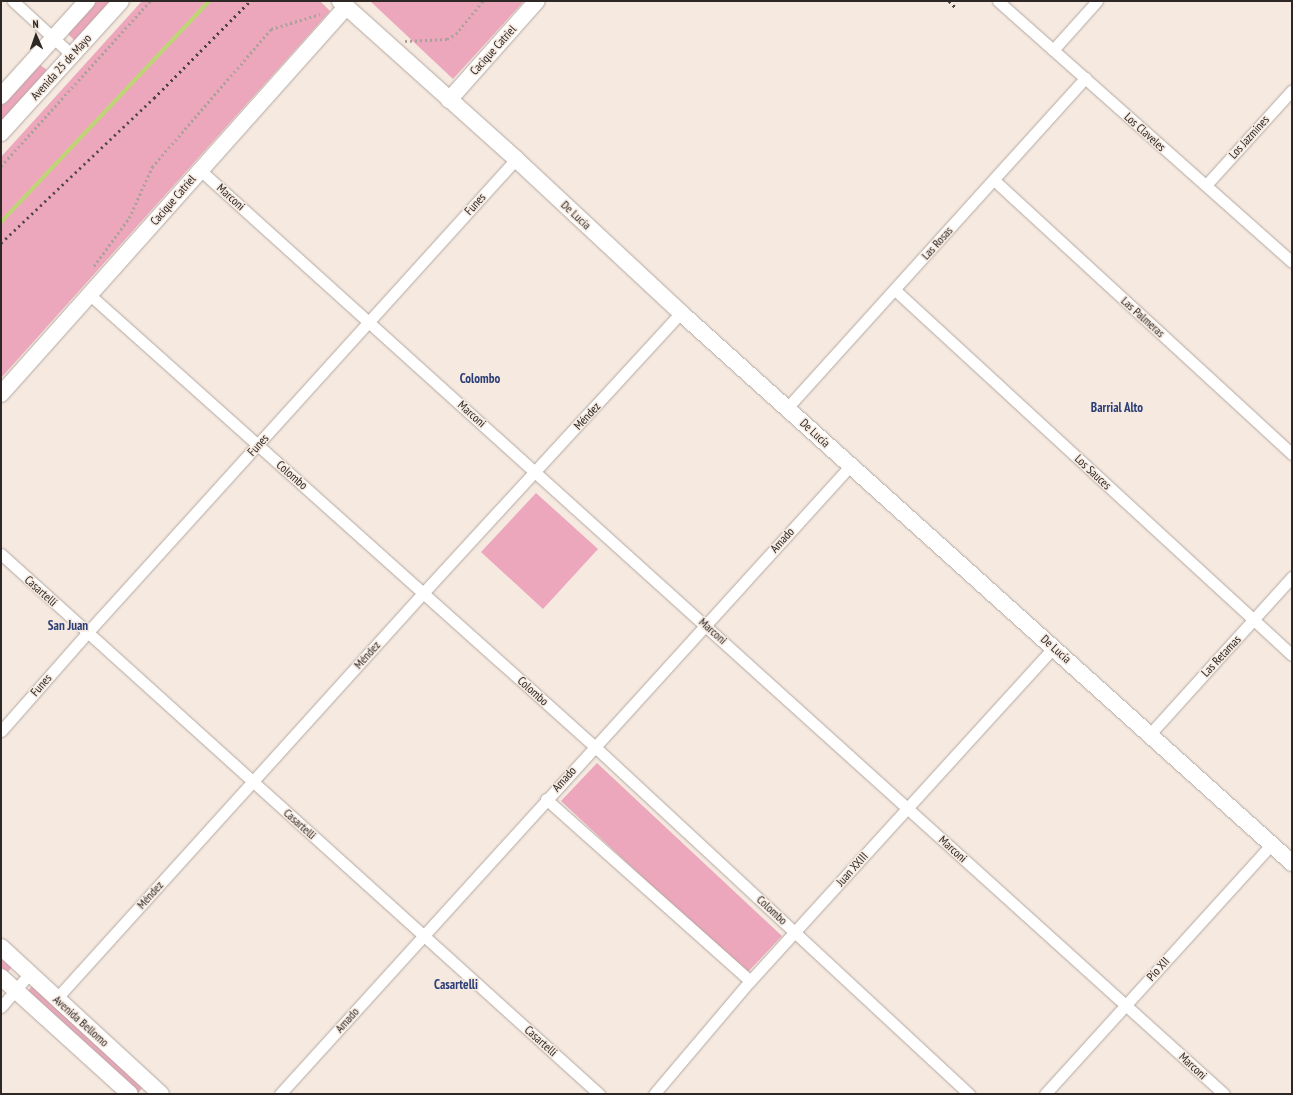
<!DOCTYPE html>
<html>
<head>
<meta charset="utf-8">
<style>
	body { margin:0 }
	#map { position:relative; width:1293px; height:1095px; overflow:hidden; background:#f5e9e0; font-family:"PT Sans Narrow",sans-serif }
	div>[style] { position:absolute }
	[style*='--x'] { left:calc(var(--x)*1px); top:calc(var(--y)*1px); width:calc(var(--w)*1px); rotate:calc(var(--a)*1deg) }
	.green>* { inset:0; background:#eda7bc }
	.stream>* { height:4px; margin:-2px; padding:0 2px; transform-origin:2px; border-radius:2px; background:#bed576 }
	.path>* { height:2.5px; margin-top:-1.25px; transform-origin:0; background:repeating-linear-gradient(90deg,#aaa19a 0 2px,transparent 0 5px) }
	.roads { filter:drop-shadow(0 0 1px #b3a8a0) drop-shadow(0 0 1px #b3a8a0) }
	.street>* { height:11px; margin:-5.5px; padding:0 5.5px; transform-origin:5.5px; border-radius:5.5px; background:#fff }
	.secondary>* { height:16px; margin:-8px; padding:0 8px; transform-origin:8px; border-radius:8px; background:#fff }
	.rail>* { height:3px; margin-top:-1.5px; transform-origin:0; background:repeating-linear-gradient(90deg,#49433f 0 2px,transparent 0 6px) }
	span { translate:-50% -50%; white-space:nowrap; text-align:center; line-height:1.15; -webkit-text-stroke:3px #f5e9e0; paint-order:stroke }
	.street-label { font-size:12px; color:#2d2825 }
	.neighbourhood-label { font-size:13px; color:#2c3e77; font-weight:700 }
	.frame { position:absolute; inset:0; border:2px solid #2d2825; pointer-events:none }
	.north { position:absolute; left:16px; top:16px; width:40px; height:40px; -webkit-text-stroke:3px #f5e9e0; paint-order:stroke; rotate:358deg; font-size:11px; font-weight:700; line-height:16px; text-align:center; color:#2d2825 }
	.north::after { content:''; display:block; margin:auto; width:14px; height:18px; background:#2d2825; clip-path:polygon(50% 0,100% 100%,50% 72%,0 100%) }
</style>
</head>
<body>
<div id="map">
	<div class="green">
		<div style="clip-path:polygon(97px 1px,111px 1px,75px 41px,68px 34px)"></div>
		<div style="clip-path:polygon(142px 1px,320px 1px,330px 11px,1px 378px,1px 157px)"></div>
		<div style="clip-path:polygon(370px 1px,524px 1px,453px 79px)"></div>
		<div style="clip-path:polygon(39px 64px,47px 70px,1px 121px,1px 106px)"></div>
		<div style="clip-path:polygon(536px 493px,598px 549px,543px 609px,481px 552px)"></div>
		<div style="clip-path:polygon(597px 763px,782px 936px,746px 974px,561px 801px)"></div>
		<div style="clip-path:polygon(1px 955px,13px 966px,7px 973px,1px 967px)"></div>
		<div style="clip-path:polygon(32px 986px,144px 1086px,138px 1093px,26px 993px)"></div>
	</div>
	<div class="stream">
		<div style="--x:1;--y:222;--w:303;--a:-46.7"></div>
	</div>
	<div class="path">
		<div style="--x:405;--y:41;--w:42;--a:-2.7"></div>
		<div style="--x:447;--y:39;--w:10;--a:-29"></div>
		<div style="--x:456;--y:34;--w:43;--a:-50.7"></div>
		<div style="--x:1;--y:166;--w:222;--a:-47.9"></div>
		<div style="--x:94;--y:266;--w:59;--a:-53.9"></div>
		<div style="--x:129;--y:218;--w:56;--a:-65.7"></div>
		<div style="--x:152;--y:167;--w:182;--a:-49.2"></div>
		<div style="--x:271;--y:29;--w:51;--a:-17"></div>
	</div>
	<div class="roads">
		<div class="street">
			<div style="--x:13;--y:1;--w:80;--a:42.5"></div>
			<div style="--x:998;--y:1;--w:393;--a:41.6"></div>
			<div style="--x:1053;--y:50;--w:66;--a:-48.1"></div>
			<div style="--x:200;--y:170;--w:1379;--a:42.06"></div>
			<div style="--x:994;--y:180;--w:405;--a:42.6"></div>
			<div style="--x:1206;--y:185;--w:128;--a:-47.8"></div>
			<div style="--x:895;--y:290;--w:539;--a:42.6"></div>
			<div style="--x:90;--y:295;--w:676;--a:41.82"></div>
			<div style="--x:594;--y:746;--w:512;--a:42.86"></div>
			<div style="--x:787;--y:408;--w:445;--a:-47.9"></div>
			<div style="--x:1;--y:554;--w:806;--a:42.08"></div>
			<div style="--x:1;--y:731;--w:130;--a:-48.7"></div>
			<div style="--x:87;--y:633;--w:639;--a:-47.85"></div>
			<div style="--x:1150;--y:734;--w:212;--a:-47.9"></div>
			<div style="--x:546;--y:799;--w:273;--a:41.7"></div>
			<div style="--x:56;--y:999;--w:549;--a:-47.88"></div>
			<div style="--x:424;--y:592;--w:379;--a:-47.4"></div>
			<div style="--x:1;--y:1007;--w:45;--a:-49.5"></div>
			<div style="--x:280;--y:1094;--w:848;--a:-47.77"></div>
			<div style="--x:654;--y:1094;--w:148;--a:-49.7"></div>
			<div style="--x:750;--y:981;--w:452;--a:-47.7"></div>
			<div style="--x:1045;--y:1094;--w:338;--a:-47.8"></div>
		</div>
		<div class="secondary">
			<div style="--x:340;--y:1;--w:237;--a:41.9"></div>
			<div style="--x:516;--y:159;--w:226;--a:43"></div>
			<div style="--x:681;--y:313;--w:822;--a:41.99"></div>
			<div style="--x:1;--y:96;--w:128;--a:-47.8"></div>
			<div style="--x:449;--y:100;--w:132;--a:-48.4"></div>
			<div style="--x:1;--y:133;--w:178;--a:-47.7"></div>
			<div style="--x:1;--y:394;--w:518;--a:-48.28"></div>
			<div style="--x:1;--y:947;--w:217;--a:42.6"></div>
			<div style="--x:1;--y:977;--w:174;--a:42.2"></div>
		</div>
	</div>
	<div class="rail">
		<div style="--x:949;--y:1;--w:8;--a:45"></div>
		<div style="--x:1;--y:243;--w:211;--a:-43.5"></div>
		<div style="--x:154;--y:98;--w:136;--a:-45.3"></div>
	</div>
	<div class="street-label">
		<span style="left:493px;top:50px;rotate:-48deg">Cacique Catriel</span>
		<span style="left:61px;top:67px;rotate:-48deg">Avenida 25 de Mayo</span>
		<span style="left:1145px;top:132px;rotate:42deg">Los Claveles</span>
		<span style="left:1249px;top:137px;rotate:-48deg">Los Jazmines</span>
		<span style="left:231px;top:197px;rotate:42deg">Marconi</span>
		<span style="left:173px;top:200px;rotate:-49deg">Cacique Catriel</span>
		<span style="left:475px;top:204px;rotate:-48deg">Funes</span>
		<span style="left:576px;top:215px;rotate:43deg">De Lucía</span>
		<span style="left:937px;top:243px;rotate:-48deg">Las Rosas</span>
		<span style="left:1143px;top:317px;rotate:42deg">Las Palmeras</span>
		<span style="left:472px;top:414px;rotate:42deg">Marconi</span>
		<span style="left:587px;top:416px;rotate:-47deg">Méndez</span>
		<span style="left:815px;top:433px;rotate:43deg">De Lucía</span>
		<span style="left:258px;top:445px;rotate:-48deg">Funes</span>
		<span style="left:1093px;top:472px;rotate:43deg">Los Sauces</span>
		<span style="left:292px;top:475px;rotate:41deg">Colombo</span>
		<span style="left:782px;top:540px;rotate:-48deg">Amado</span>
		<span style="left:41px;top:591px;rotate:42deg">Casartelli</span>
		<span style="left:713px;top:631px;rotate:42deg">Marconi</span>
		<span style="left:1056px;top:649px;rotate:42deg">De Lucía</span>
		<span style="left:367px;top:655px;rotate:-48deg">Méndez</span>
		<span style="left:1221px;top:656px;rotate:-47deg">Las Retamas</span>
		<span style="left:41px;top:685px;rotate:-49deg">Funes</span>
		<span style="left:533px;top:691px;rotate:42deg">Colombo</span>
		<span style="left:564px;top:779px;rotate:-48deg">Amado</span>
		<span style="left:300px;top:824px;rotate:42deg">Casartelli</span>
		<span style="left:953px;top:849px;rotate:42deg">Marconi</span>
		<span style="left:852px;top:869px;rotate:-48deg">Juan XXIII</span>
		<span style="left:150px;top:895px;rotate:-48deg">Méndez</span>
		<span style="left:772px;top:910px;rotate:43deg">Colombo</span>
		<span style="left:1158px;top:969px;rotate:-48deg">Pío XII</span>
		<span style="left:347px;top:1020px;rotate:-48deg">Amado</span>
		<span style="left:81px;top:1021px;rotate:42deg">Avenida Bellomo</span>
		<span style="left:541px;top:1041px;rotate:42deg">Casartelli</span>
		<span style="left:1193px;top:1066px;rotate:43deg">Marconi</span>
	</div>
	<div class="neighbourhood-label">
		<span style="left:480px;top:379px">Colombo</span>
		<span style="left:1117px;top:408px">Barrial Alto</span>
		<span style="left:68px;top:626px">San Juan</span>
		<span style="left:456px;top:985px">Casartelli</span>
	</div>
	<div class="frame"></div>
	<div class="north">N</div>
</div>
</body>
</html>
